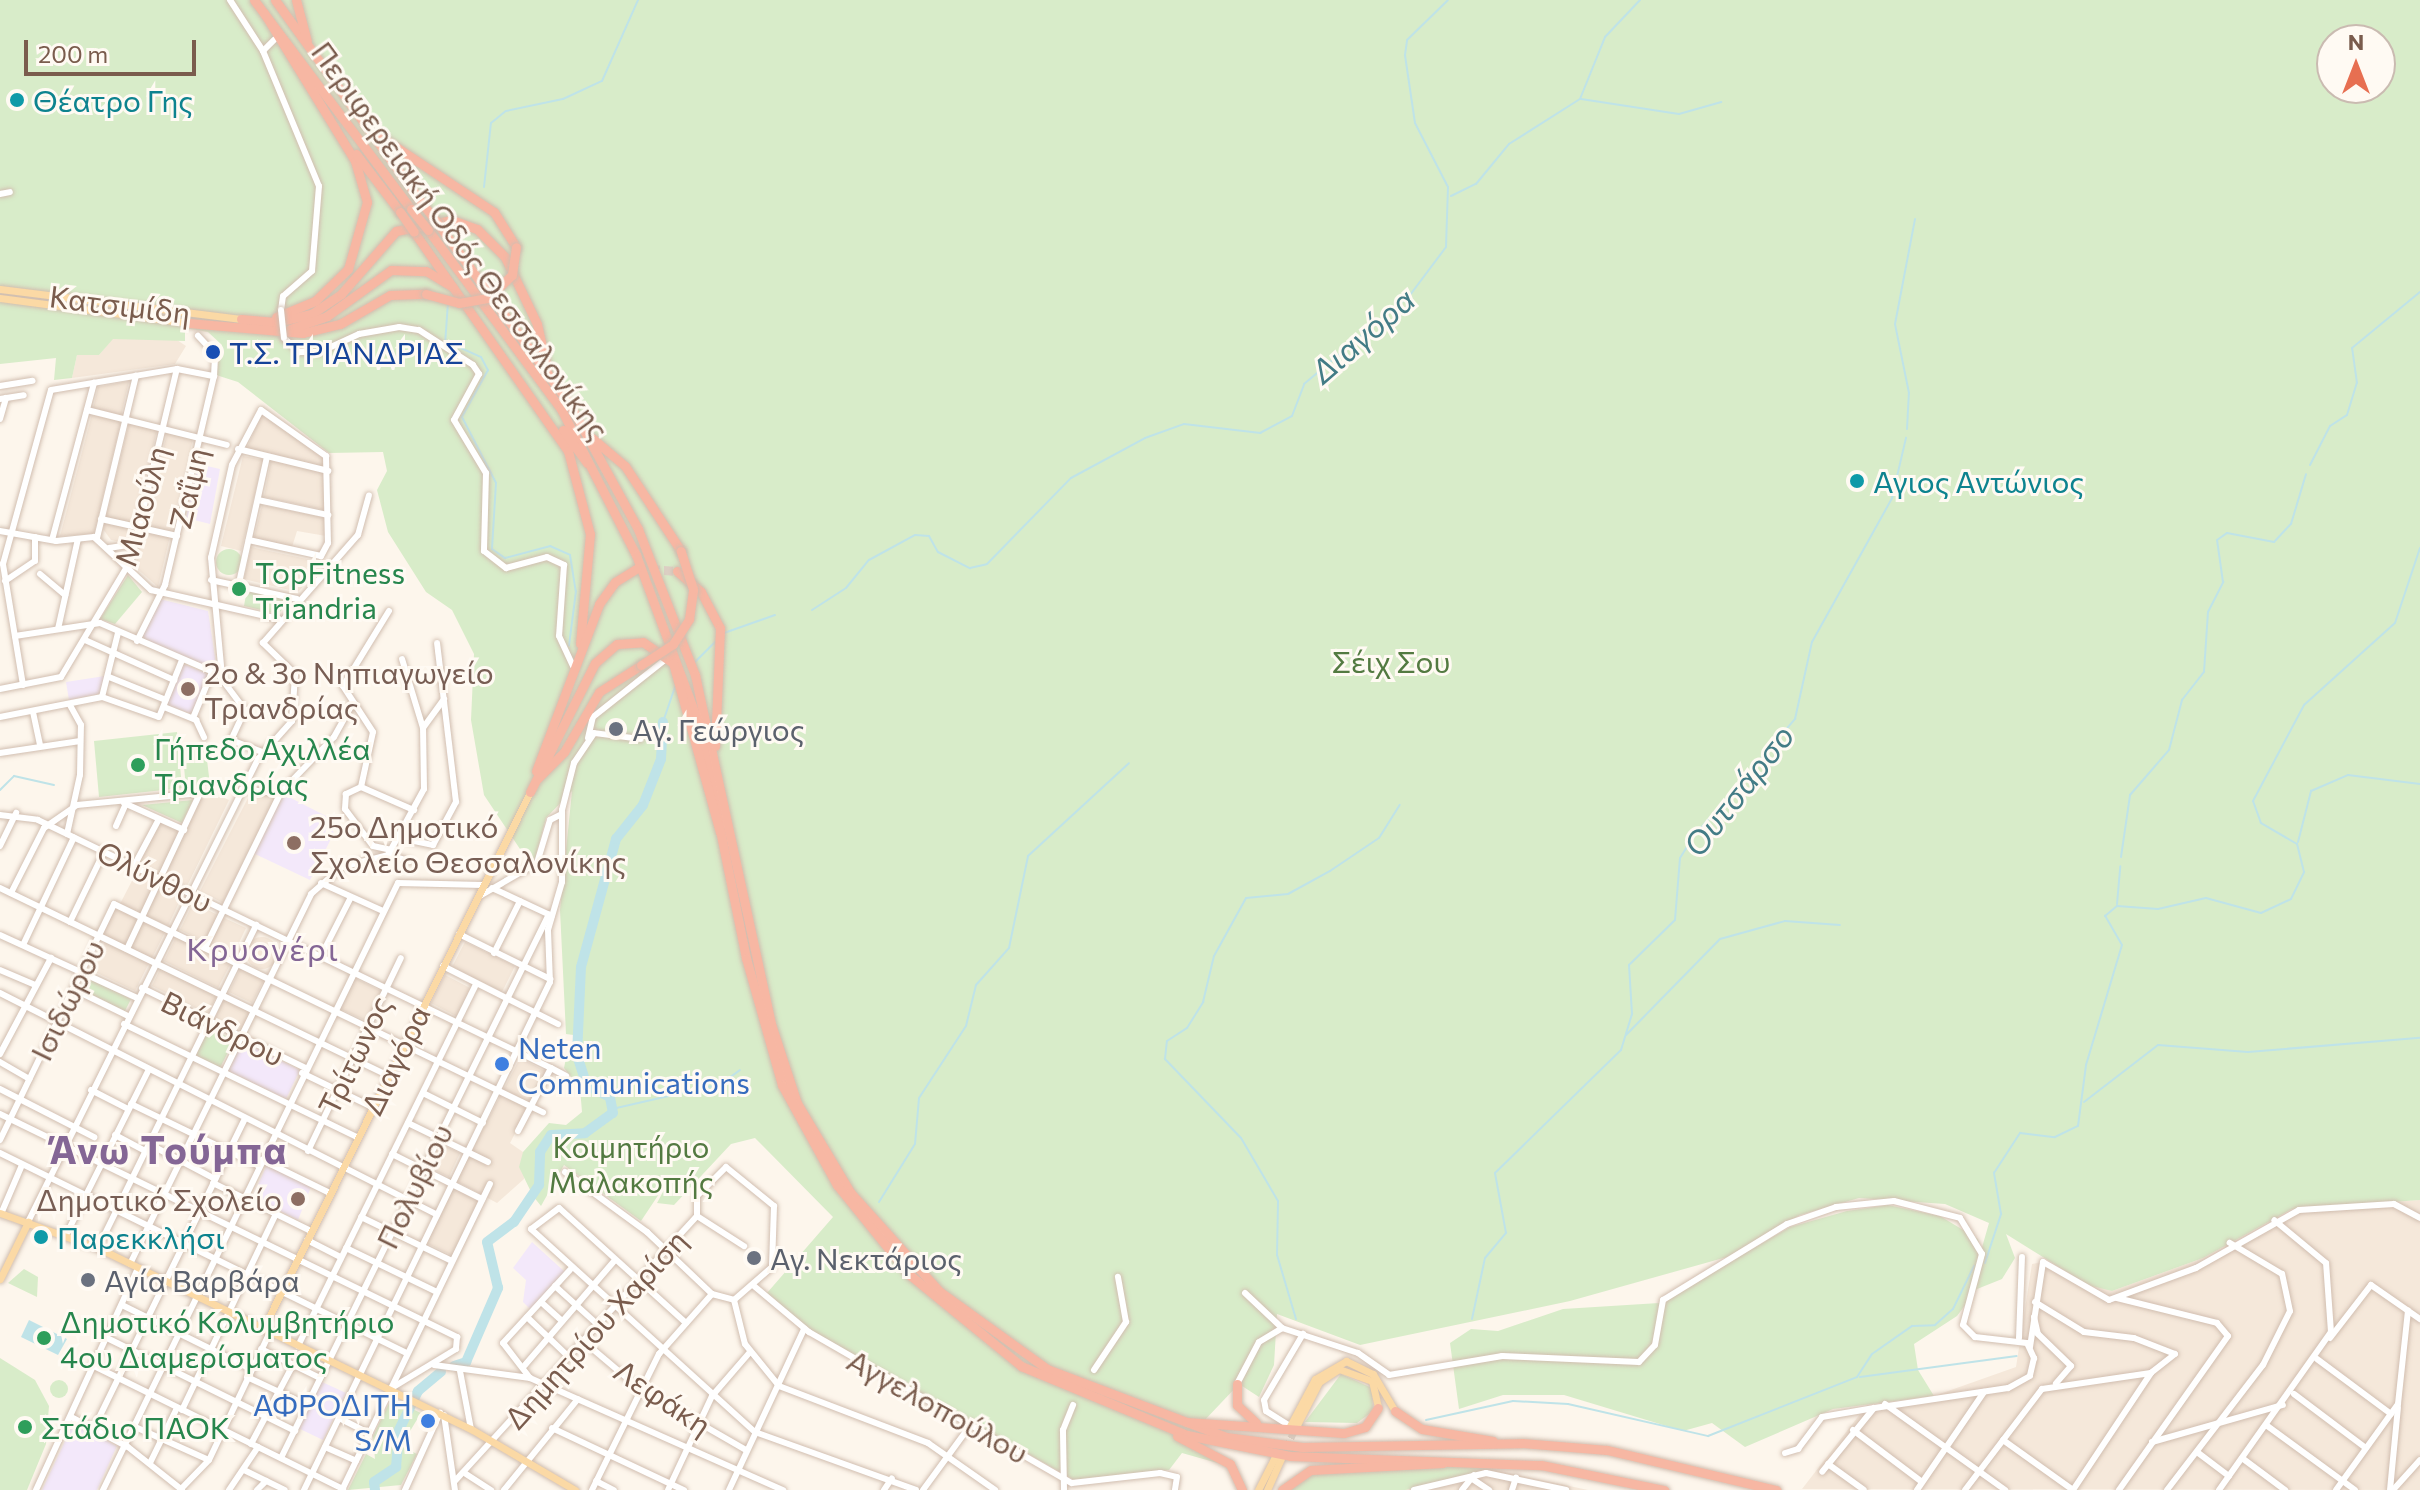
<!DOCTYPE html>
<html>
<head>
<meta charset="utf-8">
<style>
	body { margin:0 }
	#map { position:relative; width:2420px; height:1490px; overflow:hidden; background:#fdf6ec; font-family:Commissioner,sans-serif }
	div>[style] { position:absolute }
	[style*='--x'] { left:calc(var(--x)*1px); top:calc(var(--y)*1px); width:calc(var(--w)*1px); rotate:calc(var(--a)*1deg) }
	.residential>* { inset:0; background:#f5e8da }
	.round { border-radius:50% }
	.education>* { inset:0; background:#f3e8fa }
	.green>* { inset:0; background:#d8ecc9 }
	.water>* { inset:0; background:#bfe3e8 }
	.stream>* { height:2px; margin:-1px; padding:0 1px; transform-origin:1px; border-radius:1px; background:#bfe3e8 }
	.river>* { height:10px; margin:-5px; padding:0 5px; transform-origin:5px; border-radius:5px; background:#bfe3e8 }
	.major-tunnel>* { height:7px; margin-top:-3.5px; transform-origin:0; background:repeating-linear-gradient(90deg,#dcd0c4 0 7px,transparent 0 10.5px) }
	.highway-tunnel>* { height:9px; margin-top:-4.5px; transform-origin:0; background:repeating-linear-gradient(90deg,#dcd0c4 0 9px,transparent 0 13.5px) }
	.roads { filter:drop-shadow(0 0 2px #d1beb0) drop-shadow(0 0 2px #d1beb0) }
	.minor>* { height:6px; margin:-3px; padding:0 3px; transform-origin:3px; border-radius:3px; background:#fff }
	.major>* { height:7px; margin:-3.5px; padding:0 3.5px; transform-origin:3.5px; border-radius:3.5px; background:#fbd9a5 }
	.highway>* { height:9px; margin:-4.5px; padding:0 4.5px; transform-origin:4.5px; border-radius:4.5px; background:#f7b7a3 }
	.bridges { filter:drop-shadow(0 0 2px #d1beb0) drop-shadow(0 0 2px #d1beb0) }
	.minor-bridge>* { height:6px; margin:-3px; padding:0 3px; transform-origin:3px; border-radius:3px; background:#fff }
	.highway-bridge>* { height:9px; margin:-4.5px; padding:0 4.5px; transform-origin:4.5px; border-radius:4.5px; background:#f7b7a3 }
	.dots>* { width:22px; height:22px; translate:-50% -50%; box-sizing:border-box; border:4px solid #fffaf3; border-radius:50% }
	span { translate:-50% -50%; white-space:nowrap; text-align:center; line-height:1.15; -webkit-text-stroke:6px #fffaf3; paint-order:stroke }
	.culture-label { font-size:30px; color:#0d838f }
	.left { translate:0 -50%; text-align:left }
	.street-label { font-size:30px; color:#7a5c4d }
	.transit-label { font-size:30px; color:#164399 }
	.leisure-label { font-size:30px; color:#27864d }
	.park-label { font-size:30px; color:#537a41 }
	.education-label { font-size:30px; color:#785e54 }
	.right { translate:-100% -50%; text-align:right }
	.worship-label { font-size:30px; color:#5b616d }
	.shop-label { font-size:30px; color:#366cbe }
	.water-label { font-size:32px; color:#437c86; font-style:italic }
	.neighbourhood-label { font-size:32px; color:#846695; letter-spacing:2px }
	.district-label { font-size:38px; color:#846695; font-weight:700; letter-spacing:2px }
	.north { position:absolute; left:2316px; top:24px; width:80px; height:80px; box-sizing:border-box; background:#fffaf3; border:2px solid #cabbb1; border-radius:50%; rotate:0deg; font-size:22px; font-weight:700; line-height:32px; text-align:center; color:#7a5c4d }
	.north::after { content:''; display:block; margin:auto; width:28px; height:36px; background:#e76f51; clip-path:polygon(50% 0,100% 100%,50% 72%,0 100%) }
	.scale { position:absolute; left:24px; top:40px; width:172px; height:36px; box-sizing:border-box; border:4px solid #7a5c4d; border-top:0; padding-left:10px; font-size:24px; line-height:28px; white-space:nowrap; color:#7a5c4d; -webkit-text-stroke:6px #fffaf3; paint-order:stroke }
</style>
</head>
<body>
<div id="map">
	<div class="residential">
		<div style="clip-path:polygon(174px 338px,186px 346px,175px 364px,72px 378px,77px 355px,99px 355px,112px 339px)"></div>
		<div style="clip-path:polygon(129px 381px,121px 416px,93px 409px,98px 387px)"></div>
		<div style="clip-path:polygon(262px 413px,323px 455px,325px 467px,247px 448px)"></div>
		<div style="clip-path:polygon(92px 414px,121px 421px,94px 534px,60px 536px)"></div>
		<div style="clip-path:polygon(129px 423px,157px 430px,130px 544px,111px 540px,103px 529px)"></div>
		<div style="clip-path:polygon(167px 433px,193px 439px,158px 587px,135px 567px)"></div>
		<div style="clip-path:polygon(243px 456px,263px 460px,241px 551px,221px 546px)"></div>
		<div style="clip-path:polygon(271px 460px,326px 473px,325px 510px,264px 497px)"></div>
		<div style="clip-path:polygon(262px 505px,326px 518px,326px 536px,297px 531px,292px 547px,254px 538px)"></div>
		<div style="clip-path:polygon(251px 547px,321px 562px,320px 568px,298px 592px,244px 579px)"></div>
		<div style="clip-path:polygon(250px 794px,276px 796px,223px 903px,200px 891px)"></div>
		<div style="clip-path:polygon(222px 797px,229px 800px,187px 886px,139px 862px,160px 820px,183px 832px,199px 799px)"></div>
		<div style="clip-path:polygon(137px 871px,183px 894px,168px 926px,120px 904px)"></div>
		<div style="clip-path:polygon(193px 903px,218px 915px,205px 942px,180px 930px)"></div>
		<div style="clip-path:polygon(117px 906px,166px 930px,152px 958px,102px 934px)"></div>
		<div style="clip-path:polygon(222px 917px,246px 928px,233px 955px,209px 944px)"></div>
		<div style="clip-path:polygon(177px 935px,232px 961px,218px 988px,164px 961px)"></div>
		<div class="round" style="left:246px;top:937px;width:32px;height:32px"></div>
		<div style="clip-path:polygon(105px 942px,149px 963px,135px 991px,91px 970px)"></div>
		<div style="clip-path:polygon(465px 942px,515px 966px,502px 992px,452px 967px)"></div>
		<div style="clip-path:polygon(161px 967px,217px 995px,208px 1014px,152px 986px)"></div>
		<div style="clip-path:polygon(241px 967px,265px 978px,252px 1003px,229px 992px)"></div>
		<div style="clip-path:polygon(445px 975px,472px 989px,458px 1017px,431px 1003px)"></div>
		<div style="clip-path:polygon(355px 978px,383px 992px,369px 1022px,340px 1009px)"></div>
		<div style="clip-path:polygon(224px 999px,250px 1012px,242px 1030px,215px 1017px)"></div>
		<div style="clip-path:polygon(520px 1058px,547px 1072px,510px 1143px,523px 1152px,524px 1179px,497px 1203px,456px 1181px)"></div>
		<div style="clip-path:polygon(437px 1142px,460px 1153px,449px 1177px,426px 1166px)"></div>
		<div style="clip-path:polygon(454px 1187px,481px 1200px,453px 1256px,426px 1243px)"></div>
		<div style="clip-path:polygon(2420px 1200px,2420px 1490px,1802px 1489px,1867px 1405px,1934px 1396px,2016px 1367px,2032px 1264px,2048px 1261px,2112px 1291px,2203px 1258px,2292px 1209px)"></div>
		<div style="clip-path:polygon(1490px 1469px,1588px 1490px,1388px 1490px,1417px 1481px)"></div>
	</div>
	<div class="education">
		<div style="clip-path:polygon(198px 464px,220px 469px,210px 524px,186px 518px)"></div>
		<div style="clip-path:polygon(160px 599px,208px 611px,217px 670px,140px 639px)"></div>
		<div style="clip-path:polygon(183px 664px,208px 674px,192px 714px,167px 705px)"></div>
		<div style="clip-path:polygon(105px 676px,99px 694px,69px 700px,66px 682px)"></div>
		<div style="clip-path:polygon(283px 794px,326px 816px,334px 833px,310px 880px,253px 853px)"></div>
		<div style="clip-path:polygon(243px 1042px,300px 1070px,286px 1099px,228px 1071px)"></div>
		<div style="clip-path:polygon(267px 1165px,311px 1187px,298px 1220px,252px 1197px)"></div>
		<div style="clip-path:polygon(532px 1242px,565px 1272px,531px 1310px,523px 1302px,526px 1280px,513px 1268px)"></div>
		<div style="clip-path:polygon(320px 1381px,346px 1393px,323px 1440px,298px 1428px)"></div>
		<div style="clip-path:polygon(73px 1424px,117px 1446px,97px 1490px,42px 1490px)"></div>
	</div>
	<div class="green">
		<div style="clip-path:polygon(evenodd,0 0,2420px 0,2420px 1200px,2292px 1209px,2203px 1258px,2112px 1291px,2088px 1285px,2006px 1234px,2015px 1258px,2002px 1279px,1977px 1289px,1957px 1316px,1914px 1344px,1918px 1370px,1934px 1396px,1833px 1409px,1745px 1447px,1712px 1423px,1683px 1431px,1564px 1395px,1503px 1395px,1459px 1409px,1450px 1343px,1471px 1329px,1498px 1331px,1563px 1309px,1659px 1303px,1790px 1227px,1847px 1211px,1888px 1205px,1940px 1216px,1978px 1239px,1981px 1251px,1989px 1223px,1945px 1204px,1859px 1198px,1800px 1215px,1727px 1257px,1570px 1301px,1360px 1345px,1277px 1314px,1274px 1365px,1259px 1397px,1239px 1384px,1183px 1443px,1221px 1464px,1182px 1453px,1169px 1470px,1074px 1480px,808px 1329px,767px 1293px,833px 1217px,755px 1138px,731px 1144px,674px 1205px,657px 1203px,673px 1173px,641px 1221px,564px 1165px,541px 1206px,533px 1196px,519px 1167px,523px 1152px,549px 1123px,566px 1125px,582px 1112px,580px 1088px,564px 1068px,568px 1048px,581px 1036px,566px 1034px,560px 910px,572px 791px,546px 818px,535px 859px,520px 849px,484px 795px,471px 720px,474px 654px,452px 610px,426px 592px,388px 532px,377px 490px,387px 471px,383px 452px,329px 453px,238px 382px,216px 375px,222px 345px,208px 332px,185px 328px,185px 341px,113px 339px,99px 355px,77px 355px,72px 378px,54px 380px,56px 358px,0 364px,0 0,2332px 40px,2380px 40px,2380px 88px,2332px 88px,2332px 40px)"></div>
		<div class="round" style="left:216px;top:549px;width:26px;height:26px"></div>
		<div style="clip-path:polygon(128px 575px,142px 592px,115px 624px,100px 619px)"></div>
		<div style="clip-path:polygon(247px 589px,288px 598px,289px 602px,278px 614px,244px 606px)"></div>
		<div style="clip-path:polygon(177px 732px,182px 788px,99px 797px,94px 741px)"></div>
		<div style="clip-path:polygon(205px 743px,210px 785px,186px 788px,182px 746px)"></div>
		<div style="clip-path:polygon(193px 800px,182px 823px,142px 805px)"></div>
		<div style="clip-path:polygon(86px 977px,131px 999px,125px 1011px,80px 989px)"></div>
		<div style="clip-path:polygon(210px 1028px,234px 1040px,220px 1068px,195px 1056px)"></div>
		<div style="clip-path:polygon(24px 1269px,38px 1277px,37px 1297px,8px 1283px)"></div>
		<div style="clip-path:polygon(0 1358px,35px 1380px,49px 1406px,46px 1444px,27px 1490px,0 1490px)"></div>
		<div style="clip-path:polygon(1341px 1374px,1372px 1388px,1373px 1411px,1357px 1423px,1305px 1422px)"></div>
		<div class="round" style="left:50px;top:1380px;width:18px;height:18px"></div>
		<div style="clip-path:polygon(391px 1399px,421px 1413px,401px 1446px,417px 1454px,401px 1485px,348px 1490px,366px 1454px,375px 1459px,373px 1436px)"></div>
		<div style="clip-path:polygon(1454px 1464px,1490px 1469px,1405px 1490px,1285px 1490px,1310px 1473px)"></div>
	</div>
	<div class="water">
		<div style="clip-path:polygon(29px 1320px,67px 1339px,58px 1355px,21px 1337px)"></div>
	</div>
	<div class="stream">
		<div style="--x:1581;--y:99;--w:99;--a:8.7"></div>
		<div style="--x:1679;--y:114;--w:44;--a:-15.9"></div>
		<div style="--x:484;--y:187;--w:64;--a:-83.8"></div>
		<div style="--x:491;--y:123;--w:19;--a:-39"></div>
		<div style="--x:506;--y:111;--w:58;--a:-11.9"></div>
		<div style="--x:563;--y:99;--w:43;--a:-24.8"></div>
		<div style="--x:602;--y:81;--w:89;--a:-66"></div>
		<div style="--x:1451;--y:196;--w:28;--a:-26"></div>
		<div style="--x:1476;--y:184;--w:52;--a:-50.5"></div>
		<div style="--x:1509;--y:144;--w:84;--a:-32.4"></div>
		<div style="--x:1580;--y:99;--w:67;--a:-68"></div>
		<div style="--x:1605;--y:37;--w:51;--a:-46.6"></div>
		<div style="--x:448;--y:302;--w:39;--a:94"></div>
		<div style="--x:445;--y:341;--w:39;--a:24"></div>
		<div style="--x:481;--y:357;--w:15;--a:62"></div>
		<div style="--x:488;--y:370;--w:54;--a:119"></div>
		<div style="--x:462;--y:417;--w:74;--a:62.7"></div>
		<div style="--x:496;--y:483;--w:66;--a:93.5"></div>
		<div style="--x:492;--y:549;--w:16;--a:35"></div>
		<div style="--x:505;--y:558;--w:47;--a:-14.9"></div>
		<div style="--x:550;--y:546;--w:22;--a:24"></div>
		<div style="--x:570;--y:555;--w:36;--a:81"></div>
		<div style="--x:576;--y:591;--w:55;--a:97.3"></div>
		<div style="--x:1907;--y:429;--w:36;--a:-87"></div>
		<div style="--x:1909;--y:393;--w:70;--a:-101.5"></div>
		<div style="--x:1895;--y:324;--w:107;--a:-79.2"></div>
		<div style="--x:2310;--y:465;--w:44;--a:-62.9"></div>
		<div style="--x:2330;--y:426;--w:20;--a:-33"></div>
		<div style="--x:2347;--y:415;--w:34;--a:-73"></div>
		<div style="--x:2357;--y:383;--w:35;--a:-98"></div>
		<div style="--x:2352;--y:348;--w:88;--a:-39.5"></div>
		<div style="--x:812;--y:610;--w:40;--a:-32.9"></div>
		<div style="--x:846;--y:588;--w:36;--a:-51"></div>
		<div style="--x:869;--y:560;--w:52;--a:-28.5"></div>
		<div style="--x:915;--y:535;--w:14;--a:4"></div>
		<div style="--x:929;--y:536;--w:18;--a:61"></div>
		<div style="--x:938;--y:552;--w:36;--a:27"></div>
		<div style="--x:970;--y:568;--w:17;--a:-13"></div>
		<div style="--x:987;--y:564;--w:120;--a:-45.7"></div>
		<div style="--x:1071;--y:478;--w:84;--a:-28.4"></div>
		<div style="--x:1145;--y:438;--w:41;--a:-19.7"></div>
		<div style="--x:1184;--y:424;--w:77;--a:6.8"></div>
		<div style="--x:1260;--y:433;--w:36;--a:-28"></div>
		<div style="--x:1292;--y:416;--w:34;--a:-69"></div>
		<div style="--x:1304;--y:384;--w:138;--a:-40"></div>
		<div style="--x:1410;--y:295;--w:60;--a:-53.1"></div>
		<div style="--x:1446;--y:247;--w:60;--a:-88.1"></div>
		<div style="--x:1448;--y:187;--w:72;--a:-117.3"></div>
		<div style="--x:1415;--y:123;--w:69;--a:-98.4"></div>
		<div style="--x:1405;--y:55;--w:15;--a:-82"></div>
		<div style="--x:1407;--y:40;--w:57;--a:-44.3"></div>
		<div style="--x:724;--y:633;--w:54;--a:-19.4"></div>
		<div style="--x:693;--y:664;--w:34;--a:-45"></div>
		<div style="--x:663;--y:722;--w:40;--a:-71.1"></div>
		<div style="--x:0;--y:790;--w:20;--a:-45"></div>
		<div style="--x:14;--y:776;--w:41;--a:12.7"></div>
		<div style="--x:2298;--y:842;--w:53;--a:-75.7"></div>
		<div style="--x:2311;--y:791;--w:40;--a:-23.4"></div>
		<div style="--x:2348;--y:775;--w:73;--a:7.1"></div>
		<div style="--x:2121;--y:857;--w:63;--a:-81.7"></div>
		<div style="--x:2130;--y:795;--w:60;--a:-49.1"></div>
		<div style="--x:2169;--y:750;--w:52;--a:-75.4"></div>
		<div style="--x:2182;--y:700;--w:36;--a:-52"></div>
		<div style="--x:2204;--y:672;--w:60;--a:-86.2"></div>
		<div style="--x:2208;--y:612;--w:34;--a:-63"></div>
		<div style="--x:2223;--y:582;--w:42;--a:-98.1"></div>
		<div style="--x:2217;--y:540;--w:12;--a:-35"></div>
		<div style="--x:2227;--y:533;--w:48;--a:10.8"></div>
		<div style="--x:2274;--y:542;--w:25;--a:-47"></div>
		<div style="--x:2291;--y:524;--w:52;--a:-73.3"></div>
		<div style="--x:2117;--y:904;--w:38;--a:-85"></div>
		<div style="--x:1626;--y:1035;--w:134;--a:-45.6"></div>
		<div style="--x:1720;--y:939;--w:67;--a:-15.5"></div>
		<div style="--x:1785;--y:921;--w:55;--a:4.2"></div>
		<div style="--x:692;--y:1089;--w:26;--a:-7"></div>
		<div style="--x:718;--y:1086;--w:27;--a:-36"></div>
		<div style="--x:2084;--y:1102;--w:93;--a:-37.6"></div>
		<div style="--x:2158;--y:1045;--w:90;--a:4.4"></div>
		<div style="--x:2248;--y:1052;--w:173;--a:-4.7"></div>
		<div style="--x:612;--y:1109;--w:76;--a:-12.9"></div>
		<div style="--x:879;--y:1202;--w:68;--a:-58.2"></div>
		<div style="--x:915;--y:1144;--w:46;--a:-85"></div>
		<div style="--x:919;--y:1098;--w:86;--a:-56.9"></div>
		<div style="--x:966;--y:1026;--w:42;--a:-76.3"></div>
		<div style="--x:976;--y:985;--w:50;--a:-48.3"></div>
		<div style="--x:1009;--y:948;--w:94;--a:-78.3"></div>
		<div style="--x:1028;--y:856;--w:137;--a:-42.6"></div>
		<div style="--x:1985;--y:1263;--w:52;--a:-71.9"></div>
		<div style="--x:2001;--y:1214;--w:42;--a:-99.7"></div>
		<div style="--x:1994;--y:1173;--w:48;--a:-57"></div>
		<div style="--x:2020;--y:1133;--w:35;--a:7"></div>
		<div style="--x:2055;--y:1137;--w:25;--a:-26"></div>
		<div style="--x:2078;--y:1126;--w:62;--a:-82.5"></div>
		<div style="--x:2086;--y:1065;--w:125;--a:-73.3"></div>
		<div style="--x:2122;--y:945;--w:34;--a:-120"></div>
		<div style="--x:2105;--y:916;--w:16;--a:-40"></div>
		<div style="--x:2117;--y:906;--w:41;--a:4.2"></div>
		<div style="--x:2158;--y:909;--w:49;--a:-12.9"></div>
		<div style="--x:2206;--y:898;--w:57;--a:15.3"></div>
		<div style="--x:2261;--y:913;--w:33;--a:-25"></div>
		<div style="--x:2291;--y:899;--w:30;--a:-64"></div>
		<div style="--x:2304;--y:872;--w:29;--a:-104"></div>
		<div style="--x:2297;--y:844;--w:42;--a:-149.7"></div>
		<div style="--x:2261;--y:823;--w:23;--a:-110"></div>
		<div style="--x:2253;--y:801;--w:109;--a:-62"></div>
		<div style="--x:2304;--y:705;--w:122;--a:-42"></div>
		<div style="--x:2395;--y:623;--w:79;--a:-71.6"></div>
		<div style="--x:1296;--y:1319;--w:67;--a:-106.5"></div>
		<div style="--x:1277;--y:1255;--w:54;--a:-88.9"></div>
		<div style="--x:1278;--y:1201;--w:73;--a:-120.4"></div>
		<div style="--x:1241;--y:1138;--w:110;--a:-133.9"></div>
		<div style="--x:1165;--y:1059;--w:18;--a:-84"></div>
		<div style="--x:1167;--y:1041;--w:24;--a:-33"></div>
		<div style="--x:1187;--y:1028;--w:31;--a:-58"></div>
		<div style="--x:1203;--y:1002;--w:47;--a:-76.6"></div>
		<div style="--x:1214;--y:956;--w:66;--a:-61.1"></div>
		<div style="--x:1246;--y:898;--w:42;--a:-5.4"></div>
		<div style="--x:1288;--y:894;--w:48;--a:-28.7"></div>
		<div style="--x:1330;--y:871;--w:59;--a:-34"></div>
		<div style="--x:1379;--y:838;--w:39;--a:-58"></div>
		<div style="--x:1472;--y:1319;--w:62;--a:-78"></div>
		<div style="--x:1485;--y:1258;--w:33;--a:-50"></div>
		<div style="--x:1506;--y:1233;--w:61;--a:-100.4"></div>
		<div style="--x:1495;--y:1173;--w:176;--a:-44.3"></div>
		<div style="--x:1621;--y:1050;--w:38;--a:-73"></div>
		<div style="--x:1632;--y:1014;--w:49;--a:-93.5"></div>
		<div style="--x:1629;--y:965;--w:64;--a:-44.4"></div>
		<div style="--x:1675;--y:920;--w:62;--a:-85.4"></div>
		<div style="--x:1680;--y:858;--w:26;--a:-58"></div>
		<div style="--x:1694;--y:836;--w:155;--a:-49.2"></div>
		<div style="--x:1795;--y:719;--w:79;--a:-77.6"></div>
		<div style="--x:1812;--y:642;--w:165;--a:-60.9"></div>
		<div style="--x:1892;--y:498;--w:62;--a:-76.9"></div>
		<div style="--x:1860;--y:1377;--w:158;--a:-7.6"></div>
		<div style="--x:1426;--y:1420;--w:89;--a:-12.3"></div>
		<div style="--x:1513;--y:1401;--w:55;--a:3.1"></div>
		<div style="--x:1568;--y:1404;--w:144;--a:12.9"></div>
		<div style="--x:1708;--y:1436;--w:160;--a:-21.6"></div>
		<div style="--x:1857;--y:1377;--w:27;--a:-57"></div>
		<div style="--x:1872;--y:1354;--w:49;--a:-35"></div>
		<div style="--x:1912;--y:1326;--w:23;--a:-2"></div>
		<div style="--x:1935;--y:1325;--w:24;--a:-42"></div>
		<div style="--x:1953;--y:1309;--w:48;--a:-64"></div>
	</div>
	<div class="river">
		<div style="--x:454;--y:1366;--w:13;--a:-18"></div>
		<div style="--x:466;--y:1362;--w:81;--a:-66.6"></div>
		<div style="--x:498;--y:1288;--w:47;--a:-103.4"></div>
		<div style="--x:487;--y:1242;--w:34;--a:-37"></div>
		<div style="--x:514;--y:1222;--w:45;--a:-56"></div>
		<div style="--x:539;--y:1185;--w:33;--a:-88"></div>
		<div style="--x:540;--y:1152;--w:20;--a:-57"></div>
		<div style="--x:551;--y:1135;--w:34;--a:-3"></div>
		<div style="--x:585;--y:1133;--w:34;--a:-36"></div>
		<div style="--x:613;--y:1113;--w:16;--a:-101"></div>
		<div style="--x:610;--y:1097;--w:25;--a:-154"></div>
		<div style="--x:587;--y:1086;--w:33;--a:-108"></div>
		<div style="--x:577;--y:1055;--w:88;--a:-87.4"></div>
		<div style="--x:581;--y:967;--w:133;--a:-74.7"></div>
		<div style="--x:616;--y:839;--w:43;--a:-51.5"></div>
		<div style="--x:643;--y:805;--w:49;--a:-68.6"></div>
		<div style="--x:661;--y:759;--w:37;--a:-87"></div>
		<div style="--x:375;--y:1490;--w:8;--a:-97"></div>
		<div style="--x:374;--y:1482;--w:27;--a:-34"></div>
		<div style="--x:396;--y:1467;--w:37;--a:-85"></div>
		<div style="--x:399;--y:1430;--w:43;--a:-64"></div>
		<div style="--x:418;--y:1391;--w:30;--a:-40"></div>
	</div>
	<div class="major-tunnel">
		<div style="--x:1282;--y:1457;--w:33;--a:-65"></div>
	</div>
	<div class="highway-tunnel">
		<div style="--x:637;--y:568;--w:40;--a:4.3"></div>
	</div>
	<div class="roads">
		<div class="minor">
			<div style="--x:230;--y:0;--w:61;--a:57.1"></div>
			<div style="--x:263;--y:51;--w:146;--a:67.5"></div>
			<div style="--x:319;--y:186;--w:85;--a:94.7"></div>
			<div style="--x:312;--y:271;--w:38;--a:139"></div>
			<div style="--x:283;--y:296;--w:14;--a:98"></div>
			<div style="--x:263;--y:51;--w:16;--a:-45"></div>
			<div style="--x:0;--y:194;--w:10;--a:-11"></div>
			<div style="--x:284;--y:338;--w:21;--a:43"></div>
			<div style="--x:299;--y:352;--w:21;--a:0"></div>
			<div style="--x:320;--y:352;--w:43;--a:-24.8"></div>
			<div style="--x:359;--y:334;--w:41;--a:-9.9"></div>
			<div style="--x:399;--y:327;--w:20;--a:9"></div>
			<div style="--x:419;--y:330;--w:64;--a:32.9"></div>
			<div style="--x:473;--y:365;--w:11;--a:56"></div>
			<div style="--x:479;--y:374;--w:52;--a:118.5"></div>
			<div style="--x:454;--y:420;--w:62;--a:58.9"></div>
			<div style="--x:486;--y:473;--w:78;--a:91.5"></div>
			<div style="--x:484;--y:551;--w:28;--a:38"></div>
			<div style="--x:506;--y:568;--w:42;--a:-15"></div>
			<div style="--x:547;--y:557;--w:19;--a:25"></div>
			<div style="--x:564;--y:565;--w:71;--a:94"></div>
			<div style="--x:559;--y:636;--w:33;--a:65"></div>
			<div style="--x:0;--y:386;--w:33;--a:-9"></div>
			<div style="--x:0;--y:399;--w:24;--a:-9"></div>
			<div style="--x:87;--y:410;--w:144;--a:14"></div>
			<div style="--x:0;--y:419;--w:22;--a:-74"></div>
			<div style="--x:238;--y:449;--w:93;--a:13.7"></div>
			<div style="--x:258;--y:500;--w:72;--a:12.1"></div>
			<div style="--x:101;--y:519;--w:78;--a:12.6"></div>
			<div style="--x:0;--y:531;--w:57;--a:10.1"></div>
			<div style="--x:56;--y:541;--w:38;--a:-6"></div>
			<div style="--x:94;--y:537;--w:78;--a:42.9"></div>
			<div style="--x:151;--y:590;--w:131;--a:12.8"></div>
			<div style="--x:97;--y:538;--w:167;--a:-76.5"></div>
			<div style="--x:52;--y:540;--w:163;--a:-75"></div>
			<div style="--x:109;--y:548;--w:25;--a:-9"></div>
			<div style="--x:40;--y:574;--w:33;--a:40"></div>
			<div style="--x:211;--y:580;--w:88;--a:12.5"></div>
			<div style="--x:5;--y:581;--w:36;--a:-34"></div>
			<div style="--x:35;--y:561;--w:24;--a:-90"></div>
			<div style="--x:239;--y:583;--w:129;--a:-77.5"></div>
			<div style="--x:58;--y:629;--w:92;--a:-77.5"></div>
			<div style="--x:15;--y:636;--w:86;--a:-8.7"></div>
			<div style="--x:100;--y:623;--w:129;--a:23.4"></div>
			<div style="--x:218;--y:674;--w:45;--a:53.1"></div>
			<div style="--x:245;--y:710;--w:33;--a:115"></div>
			<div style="--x:231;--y:740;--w:33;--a:21"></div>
			<div style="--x:85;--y:640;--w:98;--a:24.2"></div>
			<div style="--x:137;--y:641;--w:63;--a:-63.4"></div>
			<div style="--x:165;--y:585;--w:215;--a:-76.8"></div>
			<div style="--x:214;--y:376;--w:22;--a:-87"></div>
			<div style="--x:215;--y:354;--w:25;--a:-133"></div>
			<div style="--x:222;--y:676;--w:119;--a:-95.3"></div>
			<div style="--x:211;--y:558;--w:95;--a:-77.3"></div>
			<div style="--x:232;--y:465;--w:62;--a:-62.2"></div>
			<div style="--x:261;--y:410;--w:80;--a:35.3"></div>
			<div style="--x:326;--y:456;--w:87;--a:88.7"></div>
			<div style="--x:328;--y:543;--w:15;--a:118"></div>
			<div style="--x:321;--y:556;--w:74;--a:-167.5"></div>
			<div style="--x:61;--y:677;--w:136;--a:-59.1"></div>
			<div style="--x:131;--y:560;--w:196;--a:-76.5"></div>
			<div style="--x:109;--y:677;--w:61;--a:22"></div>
			<div style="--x:23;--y:685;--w:123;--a:-99.4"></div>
			<div style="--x:3;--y:564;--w:180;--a:-74.6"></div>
			<div style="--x:51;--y:390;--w:128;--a:-9.5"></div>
			<div style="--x:177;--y:369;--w:38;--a:11"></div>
			<div style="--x:0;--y:689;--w:62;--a:-11.1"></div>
			<div style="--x:102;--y:697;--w:60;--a:19.3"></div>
			<div style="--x:159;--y:717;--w:61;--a:-68"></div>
			<div style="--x:102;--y:697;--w:66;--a:-76"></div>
			<div style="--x:164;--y:707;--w:35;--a:22"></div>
			<div style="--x:196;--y:720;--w:19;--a:65"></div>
			<div style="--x:33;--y:712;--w:35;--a:78"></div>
			<div style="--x:0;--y:717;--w:104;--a:-11.1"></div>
			<div style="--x:193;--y:718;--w:50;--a:-67.6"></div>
			<div style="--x:423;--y:728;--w:36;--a:-54"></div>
			<div style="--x:588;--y:738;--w:22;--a:-77"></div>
			<div style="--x:593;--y:717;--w:93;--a:-38.5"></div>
			<div style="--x:0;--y:753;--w:81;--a:-8.5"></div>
			<div style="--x:361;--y:787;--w:56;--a:-77.7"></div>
			<div style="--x:373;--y:732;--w:55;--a:-123.1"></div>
			<div style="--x:343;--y:686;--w:88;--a:-58.5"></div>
			<div style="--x:361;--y:787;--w:17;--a:155"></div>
			<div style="--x:346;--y:794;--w:15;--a:94"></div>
			<div style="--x:345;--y:809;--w:46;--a:52.9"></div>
			<div style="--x:373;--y:846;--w:19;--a:12"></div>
			<div style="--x:361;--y:787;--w:58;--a:23.5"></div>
			<div style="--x:242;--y:789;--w:38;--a:7"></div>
			<div style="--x:124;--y:803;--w:66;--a:24.2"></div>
			<div style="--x:77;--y:805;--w:124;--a:-5.6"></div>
			<div style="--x:0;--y:815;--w:38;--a:7"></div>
			<div style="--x:38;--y:820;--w:570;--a:25.8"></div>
			<div style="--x:116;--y:826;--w:24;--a:-66"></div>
			<div style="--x:67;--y:834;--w:60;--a:-77.6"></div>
			<div style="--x:80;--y:775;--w:50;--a:-88.9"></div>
			<div style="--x:81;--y:725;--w:23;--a:-119"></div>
			<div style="--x:400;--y:838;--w:34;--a:12"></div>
			<div style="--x:433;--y:845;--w:49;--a:-61.9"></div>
			<div style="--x:456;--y:802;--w:160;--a:-96.8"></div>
			<div style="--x:0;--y:846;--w:37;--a:-64"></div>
			<div style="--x:388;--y:855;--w:22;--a:16"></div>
			<div style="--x:134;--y:866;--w:53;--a:-62"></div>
			<div style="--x:321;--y:883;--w:68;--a:24.3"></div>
			<div style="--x:0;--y:888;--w:430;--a:25.8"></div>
			<div style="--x:492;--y:888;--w:66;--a:25"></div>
			<div style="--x:11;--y:893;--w:73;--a:-63.1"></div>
			<div style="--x:44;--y:828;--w:40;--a:-34.9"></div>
			<div style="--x:478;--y:897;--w:68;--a:-30"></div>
			<div style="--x:537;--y:863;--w:45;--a:-73.2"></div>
			<div style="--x:550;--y:820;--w:13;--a:-27"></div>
			<div style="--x:70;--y:922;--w:78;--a:-64.1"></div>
			<div style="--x:459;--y:934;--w:102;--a:26.3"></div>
			<div style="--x:0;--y:935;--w:151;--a:24.7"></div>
			<div style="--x:23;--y:945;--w:119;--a:-64.7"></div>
			<div style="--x:205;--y:948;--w:174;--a:-64"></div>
			<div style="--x:281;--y:792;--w:76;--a:-46.1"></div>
			<div style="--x:334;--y:737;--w:35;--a:-61"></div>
			<div style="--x:127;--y:949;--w:172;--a:-64.9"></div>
			<div style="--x:494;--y:953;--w:58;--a:-63.4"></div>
			<div style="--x:321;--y:956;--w:66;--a:-63"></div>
			<div style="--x:443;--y:966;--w:129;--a:26.8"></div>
			<div style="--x:0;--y:970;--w:39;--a:23"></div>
			<div style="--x:142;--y:988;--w:182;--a:26.1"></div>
			<div style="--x:73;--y:989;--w:61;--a:26.1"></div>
			<div style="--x:0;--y:993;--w:490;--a:26.9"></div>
			<div style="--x:124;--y:1024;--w:259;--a:25.9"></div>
			<div style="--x:0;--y:1054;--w:109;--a:-62"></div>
			<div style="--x:0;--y:1062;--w:34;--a:30"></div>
			<div style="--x:302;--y:1073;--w:78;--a:25.9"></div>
			<div style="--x:0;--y:1089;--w:106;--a:27.1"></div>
			<div style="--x:91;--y:1090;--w:42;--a:27.2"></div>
			<div style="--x:423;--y:1093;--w:67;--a:26.6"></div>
			<div style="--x:131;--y:1104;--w:142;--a:25.8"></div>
			<div style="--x:0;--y:1114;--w:509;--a:26.01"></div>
			<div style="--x:457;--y:1337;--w:12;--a:95"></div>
			<div style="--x:456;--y:1349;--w:77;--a:148.8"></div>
			<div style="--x:408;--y:1123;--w:89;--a:26"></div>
			<div style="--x:518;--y:1131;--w:71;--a:-62.4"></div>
			<div style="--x:551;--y:1068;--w:17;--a:28"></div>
			<div style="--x:115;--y:1135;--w:34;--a:28"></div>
			<div style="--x:0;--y:1140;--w:262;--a:-64.2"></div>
			<div style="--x:114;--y:904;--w:477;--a:25.9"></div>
			<div style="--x:149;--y:1144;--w:75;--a:27.9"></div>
			<div style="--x:308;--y:1151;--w:214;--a:-64.3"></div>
			<div style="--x:0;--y:1153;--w:453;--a:26.2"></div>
			<div style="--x:392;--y:1154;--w:101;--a:26.6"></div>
			<div style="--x:262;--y:1160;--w:76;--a:25.9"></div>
			<div style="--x:565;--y:1172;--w:102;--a:36.2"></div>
			<div style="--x:647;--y:1232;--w:90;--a:43.6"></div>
			<div style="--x:712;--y:1294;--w:23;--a:15"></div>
			<div style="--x:213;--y:1183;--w:109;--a:26.1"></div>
			<div style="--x:1;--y:1214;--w:53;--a:-66.8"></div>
			<div style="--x:697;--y:1216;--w:20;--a:-90"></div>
			<div style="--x:697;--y:1196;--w:41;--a:-45"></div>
			<div style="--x:726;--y:1167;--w:62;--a:39.1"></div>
			<div style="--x:774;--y:1206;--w:61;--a:91.9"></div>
			<div style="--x:772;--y:1267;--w:50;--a:139"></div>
			<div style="--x:361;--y:1217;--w:101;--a:25.8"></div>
			<div style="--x:28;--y:1222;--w:517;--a:-63.58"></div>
			<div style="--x:258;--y:759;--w:51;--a:-48.2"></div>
			<div style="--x:292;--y:721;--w:47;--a:-86.3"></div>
			<div style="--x:295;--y:674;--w:45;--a:-135.9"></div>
			<div style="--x:263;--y:643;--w:144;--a:-48.7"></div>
			<div style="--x:358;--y:535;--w:41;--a:-74.6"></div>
			<div style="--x:66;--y:1235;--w:183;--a:-63.4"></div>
			<div style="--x:307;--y:1240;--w:38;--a:27"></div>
			<div style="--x:98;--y:1248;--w:360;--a:-63.9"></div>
			<div style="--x:346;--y:1248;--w:101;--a:25.8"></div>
			<div style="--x:130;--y:1264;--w:412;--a:-63.9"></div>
			<div style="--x:311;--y:894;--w:41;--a:-41.1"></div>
			<div style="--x:342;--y:867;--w:48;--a:-14.6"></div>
			<div style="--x:388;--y:855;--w:75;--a:-61.4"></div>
			<div style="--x:424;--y:789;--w:61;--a:-90.9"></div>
			<div style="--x:423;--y:728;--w:72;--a:-106.9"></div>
			<div style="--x:555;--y:1286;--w:55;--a:42.1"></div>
			<div style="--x:754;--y:1286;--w:72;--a:39.9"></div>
			<div style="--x:809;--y:1332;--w:303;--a:29.9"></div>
			<div style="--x:1072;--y:1483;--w:89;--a:-6.5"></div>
			<div style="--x:1160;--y:1473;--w:17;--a:13"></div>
			<div style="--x:1177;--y:1477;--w:13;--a:99"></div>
			<div style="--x:1245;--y:1293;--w:51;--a:43.4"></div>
			<div style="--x:1282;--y:1328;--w:80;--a:18.2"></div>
			<div style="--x:1358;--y:1353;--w:38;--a:35"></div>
			<div style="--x:1389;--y:1375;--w:115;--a:-9.5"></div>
			<div style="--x:1502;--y:1356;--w:137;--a:2.5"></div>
			<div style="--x:1639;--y:1362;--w:23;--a:-47"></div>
			<div style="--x:1655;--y:1345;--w:46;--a:-79.9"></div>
			<div style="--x:1663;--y:1300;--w:145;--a:-31.5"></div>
			<div style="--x:1787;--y:1224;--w:52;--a:-19.1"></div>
			<div style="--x:1836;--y:1207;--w:58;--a:-5.9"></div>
			<div style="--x:1894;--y:1201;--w:68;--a:14.4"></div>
			<div style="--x:1960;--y:1218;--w:42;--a:58.6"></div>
			<div style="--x:1982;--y:1254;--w:73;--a:105"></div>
			<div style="--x:1963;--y:1325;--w:17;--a:45"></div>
			<div style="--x:1975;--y:1337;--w:52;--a:6.6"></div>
			<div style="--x:2027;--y:1343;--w:17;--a:65"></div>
			<div style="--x:2034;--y:1358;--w:18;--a:103"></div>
			<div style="--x:2030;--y:1376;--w:25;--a:151"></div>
			<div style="--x:2008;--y:1388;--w:135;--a:171.5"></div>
			<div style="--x:1874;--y:1408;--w:82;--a:129.1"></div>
			<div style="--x:2117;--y:1298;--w:103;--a:14"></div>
			<div style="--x:2217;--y:1323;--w:17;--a:50"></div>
			<div style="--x:2228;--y:1336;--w:189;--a:125.3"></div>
			<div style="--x:734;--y:1300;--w:45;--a:76"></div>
			<div style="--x:745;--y:1344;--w:54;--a:51"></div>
			<div style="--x:779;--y:1386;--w:160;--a:20.9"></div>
			<div style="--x:928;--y:1443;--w:82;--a:35"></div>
			<div style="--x:541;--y:1302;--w:28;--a:42"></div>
			<div style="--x:2035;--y:1302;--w:57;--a:31.5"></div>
			<div style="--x:2084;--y:1332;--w:50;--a:6.8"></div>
			<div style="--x:2134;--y:1338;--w:44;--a:21.3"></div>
			<div style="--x:2175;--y:1354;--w:31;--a:142"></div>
			<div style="--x:2151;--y:1373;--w:141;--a:123.7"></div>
			<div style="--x:122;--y:1305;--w:144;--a:26.4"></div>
			<div style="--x:527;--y:1317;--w:57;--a:43.6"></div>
			<div style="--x:2034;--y:1317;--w:17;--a:77"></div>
			<div style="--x:2038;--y:1334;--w:46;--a:44.1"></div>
			<div style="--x:2071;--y:1366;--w:23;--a:131"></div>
			<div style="--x:686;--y:1323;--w:171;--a:-137.8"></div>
			<div style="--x:559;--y:1208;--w:35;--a:143"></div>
			<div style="--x:531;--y:1229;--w:302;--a:42.2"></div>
			<div style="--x:755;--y:1432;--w:171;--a:19.8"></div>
			<div style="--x:107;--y:1338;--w:210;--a:26.3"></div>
			<div style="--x:2019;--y:1338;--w:81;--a:-87.9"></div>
			<div style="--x:2330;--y:1338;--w:67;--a:-52.3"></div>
			<div style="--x:2371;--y:1285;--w:60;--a:34.8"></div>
			<div style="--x:582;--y:1340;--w:76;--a:40.2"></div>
			<div style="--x:640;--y:1389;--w:122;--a:29.9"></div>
			<div style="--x:298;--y:1346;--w:402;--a:-63.8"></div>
			<div style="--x:2030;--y:1347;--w:86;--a:-81.3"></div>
			<div style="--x:2043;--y:1262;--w:76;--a:29.9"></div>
			<div style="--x:2109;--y:1300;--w:93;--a:-20.2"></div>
			<div style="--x:2196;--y:1268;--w:118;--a:-29.4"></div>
			<div style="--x:2299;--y:1210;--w:95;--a:-3.6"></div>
			<div style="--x:2394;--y:1204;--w:30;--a:28"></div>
			<div style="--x:261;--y:1349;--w:66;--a:26.2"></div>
			<div style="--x:2317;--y:1359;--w:92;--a:36.6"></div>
			<div style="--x:434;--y:1365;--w:97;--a:7.7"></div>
			<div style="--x:530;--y:1378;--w:277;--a:23.9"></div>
			<div style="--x:525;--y:1365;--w:138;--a:-49.4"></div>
			<div style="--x:94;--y:1366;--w:278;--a:26.3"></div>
			<div style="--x:1094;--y:1370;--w:58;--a:-56.3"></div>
			<div style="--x:1126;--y:1322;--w:46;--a:-100.1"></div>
			<div style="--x:460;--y:1371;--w:59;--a:79.3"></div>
			<div style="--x:247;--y:1377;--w:66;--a:25"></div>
			<div style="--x:530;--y:1378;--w:44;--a:-127.6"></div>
			<div style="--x:503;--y:1343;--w:99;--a:-47.5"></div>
			<div style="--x:1237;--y:1384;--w:47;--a:-62.4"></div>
			<div style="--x:1259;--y:1342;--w:27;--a:-31"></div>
			<div style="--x:2294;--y:1394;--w:90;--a:36.9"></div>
			<div style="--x:1885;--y:1404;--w:148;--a:35.6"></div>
			<div style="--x:182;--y:1410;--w:217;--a:-64.4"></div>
			<div style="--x:444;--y:1415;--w:76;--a:81.7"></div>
			<div style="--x:71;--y:1417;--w:64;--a:27.8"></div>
			<div style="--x:128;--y:1447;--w:69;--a:38.5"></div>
			<div style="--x:339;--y:1418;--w:34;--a:27"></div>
			<div style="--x:2266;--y:1425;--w:110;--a:36.1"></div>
			<div style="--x:133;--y:1426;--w:83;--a:24.1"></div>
			<div style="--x:1290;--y:1426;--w:28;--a:-148"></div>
			<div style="--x:1266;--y:1411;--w:11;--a:-100"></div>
			<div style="--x:1264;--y:1400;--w:77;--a:-59.4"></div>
			<div style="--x:94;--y:1428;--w:344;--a:-64"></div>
			<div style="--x:552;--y:1428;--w:146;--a:25.2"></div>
			<div style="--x:1853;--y:1430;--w:86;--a:37"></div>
			<div style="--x:2003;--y:1440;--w:86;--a:35.5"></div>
			<div style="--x:2152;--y:1442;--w:136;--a:-15.8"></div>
			<div style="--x:251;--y:1444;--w:89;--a:-62"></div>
			<div style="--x:325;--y:1447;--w:34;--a:24"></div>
			<div style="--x:2197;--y:1452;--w:40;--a:37"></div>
			<div style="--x:1785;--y:1453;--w:14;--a:-17"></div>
			<div style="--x:1798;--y:1449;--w:40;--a:-53"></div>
			<div style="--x:1822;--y:1417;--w:53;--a:-9.8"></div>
			<div style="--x:281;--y:1458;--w:606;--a:-63.77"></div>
			<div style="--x:2242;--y:1458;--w:54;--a:36.7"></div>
			<div style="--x:150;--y:1463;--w:61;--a:-63.9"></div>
			<div style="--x:1828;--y:1464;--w:44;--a:35.8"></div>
			<div style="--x:246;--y:1471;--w:43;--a:26"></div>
			<div style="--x:466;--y:1474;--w:30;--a:33"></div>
			<div style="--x:1471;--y:1478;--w:22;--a:34"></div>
			<div style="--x:596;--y:1481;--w:20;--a:27"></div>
			<div style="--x:454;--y:1482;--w:360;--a:-47.6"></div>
			<div style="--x:697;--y:1216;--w:56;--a:32.6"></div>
			<div style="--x:181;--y:1489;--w:40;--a:-46"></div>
			<div style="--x:209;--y:1460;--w:142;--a:-64.5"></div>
			<div style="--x:36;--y:1490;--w:244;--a:-65.3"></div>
			<div style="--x:103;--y:1490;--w:675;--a:-64.08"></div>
			<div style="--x:398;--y:883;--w:85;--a:1.3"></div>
			<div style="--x:229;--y:1490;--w:52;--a:-56"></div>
			<div style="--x:257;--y:1490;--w:13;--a:-45"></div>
			<div style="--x:304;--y:1490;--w:564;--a:-64.16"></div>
			<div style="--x:550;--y:982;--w:52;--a:-92.2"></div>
			<div style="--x:548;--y:930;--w:50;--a:-73.7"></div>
			<div style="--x:562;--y:882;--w:72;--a:-90"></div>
			<div style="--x:562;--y:810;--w:49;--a:-75.7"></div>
			<div style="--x:574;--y:763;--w:36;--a:-56"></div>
			<div style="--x:594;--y:733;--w:47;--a:7.3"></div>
			<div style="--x:342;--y:1490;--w:340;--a:-64.2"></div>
			<div style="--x:405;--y:1490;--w:85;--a:-65.6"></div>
			<div style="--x:504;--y:1490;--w:117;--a:-50.9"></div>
			<div style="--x:592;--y:1490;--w:152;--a:-63.8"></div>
			<div style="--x:659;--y:1354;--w:80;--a:-48.5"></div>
			<div style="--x:668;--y:1490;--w:104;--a:-64.9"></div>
			<div style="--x:712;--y:1396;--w:58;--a:-49.2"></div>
			<div style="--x:729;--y:1490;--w:178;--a:-65"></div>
			<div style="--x:884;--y:1490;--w:14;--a:-56"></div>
			<div style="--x:923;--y:1490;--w:83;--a:-53.8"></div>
			<div style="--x:1064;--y:1490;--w:60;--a:-91"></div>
			<div style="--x:1063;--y:1430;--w:27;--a:-68"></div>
			<div style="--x:1414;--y:1490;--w:74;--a:-13.3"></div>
			<div style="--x:1486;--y:1473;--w:82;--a:12"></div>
			<div style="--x:1462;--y:1490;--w:19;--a:-51"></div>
			<div style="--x:1512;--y:1490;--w:13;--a:-72"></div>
			<div style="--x:1917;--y:1490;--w:119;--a:-55.6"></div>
			<div style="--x:1965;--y:1490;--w:127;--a:-52.7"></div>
			<div style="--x:2042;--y:1389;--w:110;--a:-8.4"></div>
			<div style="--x:2167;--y:1490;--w:158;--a:-52.5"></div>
			<div style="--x:2263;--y:1365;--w:60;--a:-63.4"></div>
			<div style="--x:2290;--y:1311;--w:38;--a:-102"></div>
			<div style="--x:2282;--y:1274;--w:61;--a:-149.2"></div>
			<div style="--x:2219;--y:1490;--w:194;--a:-54.7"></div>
			<div style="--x:2331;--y:1332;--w:69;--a:-94.1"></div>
			<div style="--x:2326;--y:1263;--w:67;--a:-140.4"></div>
			<div style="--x:2336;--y:1490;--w:106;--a:-54.2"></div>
			<div style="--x:2398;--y:1404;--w:94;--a:-83.9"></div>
			<div style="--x:2390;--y:1490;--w:83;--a:-84.5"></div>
			<div style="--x:2393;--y:1490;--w:40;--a:-48"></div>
		</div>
		<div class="major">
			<div style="--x:0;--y:289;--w:243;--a:7.1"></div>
			<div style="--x:0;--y:298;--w:191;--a:7.5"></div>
			<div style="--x:0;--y:1213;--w:104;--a:19.7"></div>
			<div style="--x:98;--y:1248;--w:415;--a:25.9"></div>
			<div style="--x:471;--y:1429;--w:121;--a:30.4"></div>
			<div style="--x:0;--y:1279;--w:64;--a:-63.8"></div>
			<div style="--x:263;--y:1329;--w:600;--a:-63.56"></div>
			<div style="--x:1290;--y:1426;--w:53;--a:-62"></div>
			<div style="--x:1315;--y:1379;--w:36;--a:-30"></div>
			<div style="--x:1346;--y:1361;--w:30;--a:26"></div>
			<div style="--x:1373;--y:1374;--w:43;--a:59.3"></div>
			<div style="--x:1296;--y:1427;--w:51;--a:-62.9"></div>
			<div style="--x:1319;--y:1382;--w:24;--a:-33"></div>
			<div style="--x:1339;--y:1369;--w:35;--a:20"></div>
			<div style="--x:1372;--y:1381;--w:28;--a:77"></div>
			<div style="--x:1258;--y:1490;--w:38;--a:-63"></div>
			<div style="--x:1267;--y:1490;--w:36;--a:-66"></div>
		</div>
		<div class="highway">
			<div style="--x:254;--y:0;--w:261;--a:53.1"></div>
			<div style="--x:275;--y:0;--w:249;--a:54.1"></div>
			<div style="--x:296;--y:0;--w:42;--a:75"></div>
			<div style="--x:264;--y:13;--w:174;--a:58.4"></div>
			<div style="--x:355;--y:161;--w:43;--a:73.7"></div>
			<div style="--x:367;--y:202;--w:70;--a:105.8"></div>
			<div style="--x:348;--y:269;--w:46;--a:135.9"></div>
			<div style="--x:315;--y:301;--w:42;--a:157.7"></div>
			<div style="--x:375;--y:133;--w:143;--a:33.6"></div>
			<div style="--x:494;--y:212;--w:41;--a:57.8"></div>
			<div style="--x:356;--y:154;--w:73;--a:52.8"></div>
			<div style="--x:438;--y:224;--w:222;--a:53.8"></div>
			<div style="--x:569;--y:403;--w:144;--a:61.3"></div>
			<div style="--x:638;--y:529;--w:157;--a:68.7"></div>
			<div style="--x:695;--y:675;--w:357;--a:77.7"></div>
			<div style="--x:771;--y:1024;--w:83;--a:71.8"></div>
			<div style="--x:797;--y:1103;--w:104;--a:59.2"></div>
			<div style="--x:850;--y:1192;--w:133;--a:48"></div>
			<div style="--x:939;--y:1291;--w:133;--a:35.8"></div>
			<div style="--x:1047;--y:1369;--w:191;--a:20.8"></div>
			<div style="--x:1226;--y:1437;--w:77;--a:7.5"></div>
			<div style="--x:1302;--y:1447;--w:220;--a:-1"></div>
			<div style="--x:1522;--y:1443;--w:85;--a:4.7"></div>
			<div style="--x:1607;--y:1450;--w:174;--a:13.3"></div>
			<div style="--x:428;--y:230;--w:223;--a:53.4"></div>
			<div style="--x:561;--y:409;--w:164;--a:62.8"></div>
			<div style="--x:636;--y:555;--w:178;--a:69.6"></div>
			<div style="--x:698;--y:722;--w:241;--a:78.5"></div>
			<div style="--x:746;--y:958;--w:132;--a:74.2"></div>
			<div style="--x:782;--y:1085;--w:114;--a:61.2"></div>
			<div style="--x:837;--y:1185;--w:116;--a:51"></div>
			<div style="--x:910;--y:1275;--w:144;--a:39.3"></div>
			<div style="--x:1021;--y:1366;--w:180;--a:22.6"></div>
			<div style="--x:1187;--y:1435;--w:105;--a:11.5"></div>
			<div style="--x:1290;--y:1456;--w:251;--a:2.1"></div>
			<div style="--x:1541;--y:1465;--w:126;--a:11.5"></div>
			<div style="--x:414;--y:232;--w:268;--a:54.9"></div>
			<div style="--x:568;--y:451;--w:86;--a:75.2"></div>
			<div style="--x:590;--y:534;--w:110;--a:95.2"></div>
			<div style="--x:241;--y:319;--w:37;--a:5"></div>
			<div style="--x:278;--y:322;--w:36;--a:-14"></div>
			<div style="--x:313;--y:313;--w:34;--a:-34"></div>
			<div style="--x:341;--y:294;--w:84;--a:-48.9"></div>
			<div style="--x:396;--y:231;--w:57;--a:-11.1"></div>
			<div style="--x:452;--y:220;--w:27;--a:20"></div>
			<div style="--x:477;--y:229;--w:40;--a:45"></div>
			<div style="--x:505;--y:257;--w:74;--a:64.5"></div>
			<div style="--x:537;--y:324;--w:45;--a:77.2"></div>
			<div style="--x:189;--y:323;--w:114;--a:5"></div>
			<div style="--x:303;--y:333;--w:38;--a:-14"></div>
			<div style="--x:340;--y:324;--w:58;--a:-30.1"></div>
			<div style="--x:390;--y:295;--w:36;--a:-2"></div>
			<div style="--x:290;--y:329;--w:39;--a:-19"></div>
			<div style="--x:327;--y:316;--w:79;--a:-35.7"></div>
			<div style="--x:391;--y:270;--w:35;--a:2"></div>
			<div style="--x:426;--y:271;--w:31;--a:31"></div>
			<div style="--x:563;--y:430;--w:41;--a:54"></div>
			<div style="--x:592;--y:438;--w:43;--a:40.3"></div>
			<div style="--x:625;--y:466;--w:102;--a:56.6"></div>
			<div style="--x:677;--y:571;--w:32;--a:41"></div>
			<div style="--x:701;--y:592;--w:41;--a:62.2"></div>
			<div style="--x:720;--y:628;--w:118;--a:92.4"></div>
			<div style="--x:536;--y:771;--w:178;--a:-69.3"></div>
			<div style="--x:599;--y:604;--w:27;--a:-54"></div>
			<div style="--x:615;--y:582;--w:26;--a:-32"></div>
			<div style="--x:538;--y:778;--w:37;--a:-45"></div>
			<div style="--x:564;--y:752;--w:69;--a:-59.7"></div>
			<div style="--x:599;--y:692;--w:50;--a:-32.7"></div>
			<div style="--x:530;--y:792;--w:144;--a:-63.3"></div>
			<div style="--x:595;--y:663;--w:29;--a:-41"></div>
			<div style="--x:617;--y:644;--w:26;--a:-4"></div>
			<div style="--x:643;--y:642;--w:37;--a:35"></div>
			<div style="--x:673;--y:663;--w:176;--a:74.5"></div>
			<div style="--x:1237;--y:1384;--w:21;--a:90"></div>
			<div style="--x:1237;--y:1405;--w:26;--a:43"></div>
			<div style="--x:1395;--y:1411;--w:32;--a:34"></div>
			<div style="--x:1422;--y:1429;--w:72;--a:9.6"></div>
			<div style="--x:1186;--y:1422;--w:158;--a:4"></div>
			<div style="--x:1344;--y:1433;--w:22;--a:-16"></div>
			<div style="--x:1365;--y:1427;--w:23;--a:-56"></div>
			<div style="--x:1177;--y:1436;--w:60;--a:27.8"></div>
			<div style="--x:1230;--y:1464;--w:29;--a:65"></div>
			<div style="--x:1282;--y:1490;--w:35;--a:-35"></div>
			<div style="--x:1311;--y:1470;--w:132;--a:-3"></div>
		</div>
	</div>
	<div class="bridges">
		<div class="minor-bridge">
			<div style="--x:281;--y:310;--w:28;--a:84"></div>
		</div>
		<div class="highway-bridge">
			<div style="--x:421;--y:202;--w:28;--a:52"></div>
			<div style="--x:411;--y:209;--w:27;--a:51"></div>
			<div style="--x:400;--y:212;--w:24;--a:55"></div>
			<div style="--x:426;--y:294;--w:34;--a:15"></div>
			<div style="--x:459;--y:303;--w:29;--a:-10"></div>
			<div style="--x:488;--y:298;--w:33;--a:-44"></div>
			<div style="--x:512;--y:275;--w:28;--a:-82"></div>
			<div style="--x:641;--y:665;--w:38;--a:-33"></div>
			<div style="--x:673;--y:644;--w:30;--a:-57"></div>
			<div style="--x:689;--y:619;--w:30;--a:-82"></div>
			<div style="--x:693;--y:589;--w:40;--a:-108"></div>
		</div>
	</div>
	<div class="dots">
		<div style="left:17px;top:100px;background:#0f9aa8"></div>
		<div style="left:213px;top:352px;background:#1a4fb4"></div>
		<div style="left:1857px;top:481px;background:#0f9aa8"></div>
		<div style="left:239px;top:589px;background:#2e9e5b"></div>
		<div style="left:188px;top:689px;background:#8d6e63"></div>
		<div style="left:616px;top:729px;background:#6b7280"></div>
		<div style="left:138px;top:765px;background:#2e9e5b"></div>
		<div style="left:294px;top:843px;background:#8d6e63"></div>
		<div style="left:502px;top:1064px;background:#3f7fe0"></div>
		<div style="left:298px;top:1199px;background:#8d6e63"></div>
		<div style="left:41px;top:1237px;background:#0f9aa8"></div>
		<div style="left:754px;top:1258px;background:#6b7280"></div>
		<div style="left:88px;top:1280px;background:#6b7280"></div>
		<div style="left:44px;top:1338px;background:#2e9e5b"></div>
		<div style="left:428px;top:1421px;background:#3f7fe0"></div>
		<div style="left:25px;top:1427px;background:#2e9e5b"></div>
	</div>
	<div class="culture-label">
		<span class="left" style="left:33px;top:100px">Θέατρο Γης</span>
		<span class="left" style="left:1873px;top:481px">Αγιος Αντώνιος</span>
		<span class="left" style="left:57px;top:1237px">Παρεκκλήσι</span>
	</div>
	<div class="street-label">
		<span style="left:461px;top:240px;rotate:54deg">Περιφερειακή Οδός Θεσσαλονίκης</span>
		<span style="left:120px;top:304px;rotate:7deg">Κατσιμίδη</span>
		<span style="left:188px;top:488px;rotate:-77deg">Ζαΐμη</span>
		<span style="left:141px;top:506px;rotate:-74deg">Μιαούλη</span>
		<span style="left:155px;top:876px;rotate:26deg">Ολύνθου</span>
		<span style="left:67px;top:1000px;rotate:-64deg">Ισιδώρου</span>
		<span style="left:223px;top:1028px;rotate:26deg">Βιάνδρου</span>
		<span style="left:354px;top:1055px;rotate:-64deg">Τρίτωνος</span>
		<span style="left:395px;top:1060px;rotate:-64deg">Διαγόρα</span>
		<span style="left:414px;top:1186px;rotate:-64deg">Πολυβίου</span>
		<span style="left:595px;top:1329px;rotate:-48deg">Δημητρίου Χαρίση</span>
		<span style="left:663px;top:1397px;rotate:34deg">Λεφάκη</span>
		<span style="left:938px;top:1406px;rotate:29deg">Αγγελοπούλου</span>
	</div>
	<div class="transit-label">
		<span class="left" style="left:229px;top:352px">Τ.Σ. ΤΡΙΑΝΔΡΙΑΣ</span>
	</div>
	<div class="leisure-label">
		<span class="left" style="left:255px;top:589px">TopFitness<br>Triandria</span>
		<span class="left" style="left:154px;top:765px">Γήπεδο Αχιλλέα<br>Τριανδρίας</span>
		<span class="left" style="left:60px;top:1338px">Δημοτικό Κολυμβητήριο<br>4ου Διαμερίσματος</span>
		<span class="left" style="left:41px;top:1427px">Στάδιο ΠΑΟΚ</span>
	</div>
	<div class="park-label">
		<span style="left:1391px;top:661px">Σέιχ Σου</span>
		<span style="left:631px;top:1163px">Κοιμητήριο<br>Μαλακοπής</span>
	</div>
	<div class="education-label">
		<span class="left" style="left:204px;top:689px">2ο &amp; 3ο Νηπιαγωγείο<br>Τριανδρίας</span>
		<span class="left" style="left:310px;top:843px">25ο Δημοτικό<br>Σχολείο Θεσσαλονίκης</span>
		<span class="right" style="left:282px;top:1199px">Δημοτικό Σχολείο</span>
	</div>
	<div class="worship-label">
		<span class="left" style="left:632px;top:729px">Αγ. Γεώργιος</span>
		<span class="left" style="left:770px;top:1258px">Αγ. Νεκτάριος</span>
		<span class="left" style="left:104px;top:1280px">Αγία Βαρβάρα</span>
	</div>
	<div class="shop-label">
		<span class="left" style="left:518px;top:1064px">Neten<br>Communications</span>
		<span class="right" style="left:412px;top:1421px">ΑΦΡΟΔΙΤΗ<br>S/M</span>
	</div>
	<div class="water-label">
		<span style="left:1362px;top:335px;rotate:-41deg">Διαγόρα</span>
		<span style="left:1738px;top:790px;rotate:-52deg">Ουτσάρσο</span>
	</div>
	<div class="neighbourhood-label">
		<span style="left:263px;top:948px">Κρυονέρι</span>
	</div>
	<div class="district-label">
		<span style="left:169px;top:1149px">Άνω Τούμπα</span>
	</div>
	<div class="north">N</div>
	<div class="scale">200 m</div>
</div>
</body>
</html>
